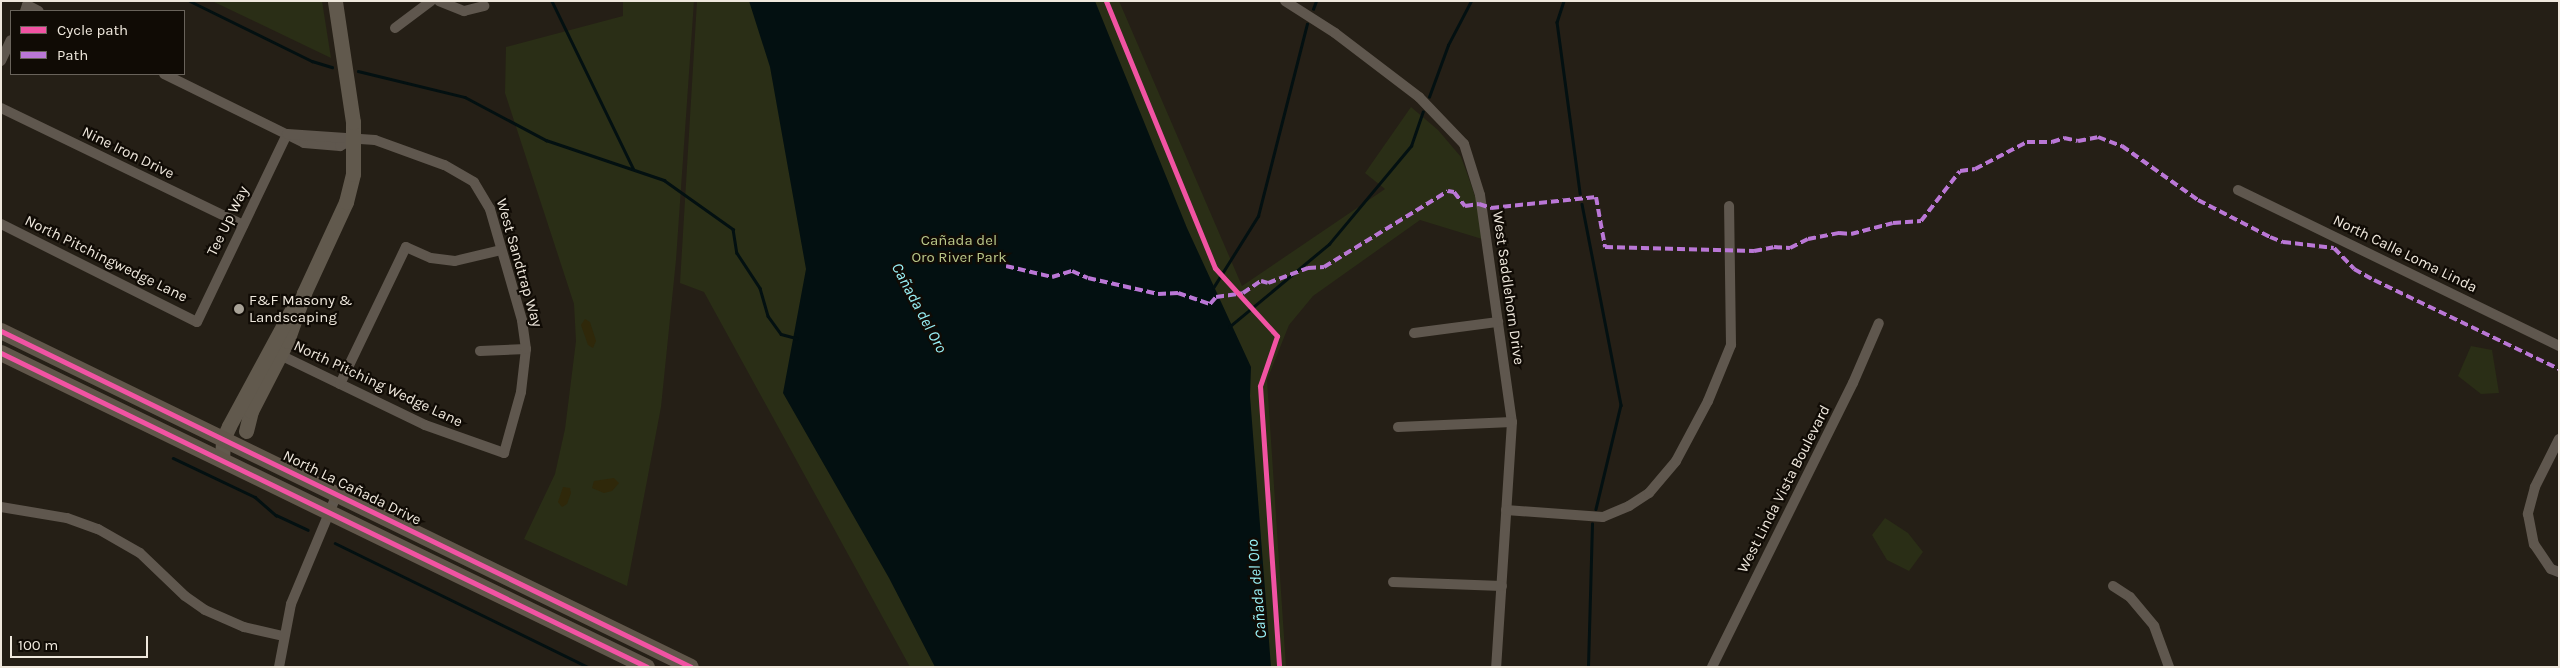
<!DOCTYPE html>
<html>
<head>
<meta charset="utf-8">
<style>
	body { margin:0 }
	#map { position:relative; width:2560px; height:668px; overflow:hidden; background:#251f16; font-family:Karla,sans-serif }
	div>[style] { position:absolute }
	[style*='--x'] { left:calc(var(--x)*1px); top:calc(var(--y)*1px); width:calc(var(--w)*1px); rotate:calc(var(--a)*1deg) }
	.green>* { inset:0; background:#2a2e16 }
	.sand>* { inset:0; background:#2f280a }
	.water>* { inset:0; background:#031011 }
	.stream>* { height:2.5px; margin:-1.25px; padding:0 1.25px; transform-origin:1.25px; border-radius:1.25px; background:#031011 }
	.street>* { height:10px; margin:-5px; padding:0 5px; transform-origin:5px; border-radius:5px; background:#5f574e }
	.secondary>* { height:15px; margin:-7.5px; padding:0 7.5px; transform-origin:7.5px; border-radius:7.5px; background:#61594d }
	.primary>* { height:16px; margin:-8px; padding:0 8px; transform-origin:8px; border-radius:8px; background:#60564a }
	.quiet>* { height:4px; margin-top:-2px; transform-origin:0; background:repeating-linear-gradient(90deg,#ba77d6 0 8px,transparent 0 12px) }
	.cycleway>* { height:5px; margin:-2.5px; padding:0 2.5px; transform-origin:2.5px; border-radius:2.5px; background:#f153a3 }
	.dots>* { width:14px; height:14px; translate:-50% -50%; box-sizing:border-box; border:2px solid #100b05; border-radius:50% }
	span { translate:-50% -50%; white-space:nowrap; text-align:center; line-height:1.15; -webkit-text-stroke:4.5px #100b05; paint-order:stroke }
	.street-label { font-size:15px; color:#efe8dd }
	.park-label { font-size:15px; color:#bac88a }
	.poi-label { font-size:15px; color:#efe8dd }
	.left { translate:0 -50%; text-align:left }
	.water-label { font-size:16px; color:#99f1f7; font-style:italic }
	.frame { position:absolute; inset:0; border:2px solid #efe8dd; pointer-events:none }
	.legend { position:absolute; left:10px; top:10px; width:175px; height:65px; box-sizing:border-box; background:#100b05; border:1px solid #69635b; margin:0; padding:6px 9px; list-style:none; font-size:15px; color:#efe8dd }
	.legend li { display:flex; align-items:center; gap:10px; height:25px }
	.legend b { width:25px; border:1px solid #69635b }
	.scale { position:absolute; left:10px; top:636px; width:138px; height:22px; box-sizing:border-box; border:2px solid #efe8dd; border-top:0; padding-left:6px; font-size:15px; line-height:18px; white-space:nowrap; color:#efe8dd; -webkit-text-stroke:4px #100b05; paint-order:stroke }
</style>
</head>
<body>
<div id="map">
	<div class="green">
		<div style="clip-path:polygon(212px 1px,322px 1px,331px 58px)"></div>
		<div style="clip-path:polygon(623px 1px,694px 1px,676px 260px,661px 407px,627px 586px,524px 539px,555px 474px,565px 429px,576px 341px,574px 304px,505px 93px,506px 47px,623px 16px)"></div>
		<div style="clip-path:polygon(697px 1px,1119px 1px,1242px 286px,1385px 189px,1365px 173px,1411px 107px,1438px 130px,1461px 157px,1467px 173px,1477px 202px,1482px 239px,1420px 220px,1313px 296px,1289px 325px,1267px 380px,1286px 667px,910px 667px,704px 292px,680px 283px)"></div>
		<div style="clip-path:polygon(2471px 346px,2492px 350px,2499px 393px,2481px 394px,2458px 376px)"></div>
		<div style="clip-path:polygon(1885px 518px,1908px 533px,1923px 552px,1909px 571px,1887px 560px,1872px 535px)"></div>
	</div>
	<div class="sand">
		<div style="clip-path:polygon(585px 319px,590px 322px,596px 341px,593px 348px,588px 345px,581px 325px)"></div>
		<div style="clip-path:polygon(614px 478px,619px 483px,612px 491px,604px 493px,592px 488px,594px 481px)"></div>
		<div style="clip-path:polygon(563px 487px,570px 488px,571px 493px,567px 504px,562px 507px,558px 502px)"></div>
	</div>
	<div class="water">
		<div style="clip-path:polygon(749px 1px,1095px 1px,1187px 228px,1251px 367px,1250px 396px,1271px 667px,935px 667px,889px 578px,783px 393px,806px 269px,770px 67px)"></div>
	</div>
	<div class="stream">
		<div style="--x:190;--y:1;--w:136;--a:26.2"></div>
		<div style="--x:312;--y:61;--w:21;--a:17"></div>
		<div style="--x:552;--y:1;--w:186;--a:64.1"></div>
		<div style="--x:1564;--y:1;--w:22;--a:108"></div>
		<div style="--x:1557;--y:22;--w:173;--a:82.3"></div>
		<div style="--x:1313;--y:9;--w:9;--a:-69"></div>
		<div style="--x:358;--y:71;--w:110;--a:13.7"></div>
		<div style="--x:465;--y:97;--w:92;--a:28"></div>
		<div style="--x:546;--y:140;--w:125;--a:18.7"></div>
		<div style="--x:664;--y:180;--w:85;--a:35.4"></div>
		<div style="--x:733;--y:229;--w:24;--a:81"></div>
		<div style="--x:737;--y:253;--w:42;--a:56.7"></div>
		<div style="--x:760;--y:288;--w:29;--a:74"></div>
		<div style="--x:768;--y:316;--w:22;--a:54"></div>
		<div style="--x:781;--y:334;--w:16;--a:15"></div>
		<div style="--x:1429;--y:97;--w:55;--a:-69.9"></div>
		<div style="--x:1448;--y:45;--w:50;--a:-62.4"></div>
		<div style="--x:1582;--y:204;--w:205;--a:79"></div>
		<div style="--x:1621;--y:405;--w:107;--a:103.5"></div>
		<div style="--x:1213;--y:288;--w:85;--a:-58"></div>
		<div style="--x:1258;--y:216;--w:198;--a:-75.7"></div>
		<div style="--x:1229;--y:327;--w:130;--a:-39.7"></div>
		<div style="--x:1329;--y:244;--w:128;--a:-50.1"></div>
		<div style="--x:1411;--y:146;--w:36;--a:-71"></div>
		<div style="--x:173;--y:458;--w:91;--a:25.4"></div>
		<div style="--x:255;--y:497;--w:28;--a:41"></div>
		<div style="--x:276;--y:515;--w:35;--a:25"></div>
		<div style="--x:335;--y:543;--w:282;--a:26.1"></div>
		<div style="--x:1588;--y:667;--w:143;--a:-88.4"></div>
	</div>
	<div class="street">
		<div style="--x:439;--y:1;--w:27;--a:22"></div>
		<div style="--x:464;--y:11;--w:21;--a:-14"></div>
		<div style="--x:1285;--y:1;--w:59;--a:32.6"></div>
		<div style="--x:1335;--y:33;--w:106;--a:37.3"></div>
		<div style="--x:1419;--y:97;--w:65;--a:46.2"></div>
		<div style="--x:1464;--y:144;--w:53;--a:72.6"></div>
		<div style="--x:1480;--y:195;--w:229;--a:82"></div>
		<div style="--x:1512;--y:422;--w:246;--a:93.7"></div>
		<div style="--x:25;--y:11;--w:6;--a:-72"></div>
		<div style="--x:27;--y:5;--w:13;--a:27"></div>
		<div style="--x:395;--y:28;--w:45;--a:-36.9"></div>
		<div style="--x:1;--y:61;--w:23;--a:-65"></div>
		<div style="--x:164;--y:74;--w:156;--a:26.2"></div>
		<div style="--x:304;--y:143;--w:36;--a:5"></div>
		<div style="--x:340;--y:146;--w:15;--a:-28"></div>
		<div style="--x:1;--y:108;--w:269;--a:25.8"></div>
		<div style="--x:2238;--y:190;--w:357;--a:25.9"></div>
		<div style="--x:1;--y:224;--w:219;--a:26.6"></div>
		<div style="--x:197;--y:322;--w:208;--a:-64.4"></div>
		<div style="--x:1414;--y:333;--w:85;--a:-7.5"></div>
		<div style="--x:480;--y:351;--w:46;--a:-2.5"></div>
		<div style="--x:276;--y:353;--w:165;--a:25.8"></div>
		<div style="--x:425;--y:425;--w:84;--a:19.5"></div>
		<div style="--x:504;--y:453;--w:63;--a:-74.4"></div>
		<div style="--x:521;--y:392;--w:43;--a:-83.4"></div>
		<div style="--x:526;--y:349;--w:29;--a:-98"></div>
		<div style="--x:522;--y:320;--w:116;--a:-106.1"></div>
		<div style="--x:490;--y:209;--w:31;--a:-121"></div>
		<div style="--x:474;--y:182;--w:34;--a:-150"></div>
		<div style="--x:444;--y:165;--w:73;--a:-160.1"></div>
		<div style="--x:375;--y:140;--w:88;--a:-176.1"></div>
		<div style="--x:340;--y:384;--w:152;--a:-64.3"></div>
		<div style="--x:406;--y:247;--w:27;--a:24"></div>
		<div style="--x:431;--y:258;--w:24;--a:7"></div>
		<div style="--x:455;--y:261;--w:47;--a:-13.4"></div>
		<div style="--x:1398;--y:427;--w:114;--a:-2.5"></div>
		<div style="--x:2559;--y:439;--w:54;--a:116.6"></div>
		<div style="--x:2535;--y:487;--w:28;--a:105"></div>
		<div style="--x:2528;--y:514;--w:31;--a:79"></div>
		<div style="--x:2534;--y:544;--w:30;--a:56"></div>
		<div style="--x:2551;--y:569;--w:9;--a:21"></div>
		<div style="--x:1;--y:507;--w:67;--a:9.5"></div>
		<div style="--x:67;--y:518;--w:33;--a:20"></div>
		<div style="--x:98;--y:529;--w:48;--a:29.7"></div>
		<div style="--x:140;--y:553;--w:62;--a:43.7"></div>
		<div style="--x:185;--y:596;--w:24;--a:35"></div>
		<div style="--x:205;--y:610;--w:43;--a:23.6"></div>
		<div style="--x:244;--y:627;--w:40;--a:13"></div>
		<div style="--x:1506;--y:510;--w:97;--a:4.1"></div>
		<div style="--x:1603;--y:517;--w:28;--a:-23"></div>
		<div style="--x:1629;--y:506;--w:24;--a:-33"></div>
		<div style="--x:1649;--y:493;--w:42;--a:-49.8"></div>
		<div style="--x:1676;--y:461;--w:68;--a:-61.9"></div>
		<div style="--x:1708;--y:401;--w:61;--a:-67.7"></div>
		<div style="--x:1731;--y:345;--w:139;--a:-90.8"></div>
		<div style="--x:1393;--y:582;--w:109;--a:2.1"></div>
		<div style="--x:2113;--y:586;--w:20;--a:33"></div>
		<div style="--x:2130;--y:597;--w:38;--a:50"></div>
		<div style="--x:2154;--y:626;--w:44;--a:69.9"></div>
		<div style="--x:279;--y:667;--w:64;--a:-79.2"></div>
		<div style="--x:291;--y:604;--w:119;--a:-67.3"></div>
		<div style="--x:1712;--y:667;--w:317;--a:-63.6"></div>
		<div style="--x:1853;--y:383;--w:65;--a:-66.6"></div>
	</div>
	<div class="secondary">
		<div style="--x:246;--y:431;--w:21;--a:-76"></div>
		<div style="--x:251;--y:411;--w:79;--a:-62.8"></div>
		<div style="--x:287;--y:341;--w:51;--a:-70.5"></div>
		<div style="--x:304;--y:293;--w:100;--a:-65.2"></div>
		<div style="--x:346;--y:202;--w:29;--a:-76"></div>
		<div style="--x:353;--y:174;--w:52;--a:-90"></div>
		<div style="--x:353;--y:122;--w:122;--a:-98.5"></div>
		<div style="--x:222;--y:460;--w:21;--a:-87"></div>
		<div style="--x:223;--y:439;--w:14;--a:-65"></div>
		<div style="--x:229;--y:426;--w:141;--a:-61.6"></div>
	</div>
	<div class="primary">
		<div style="--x:1;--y:331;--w:767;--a:25.96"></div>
		<div style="--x:1;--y:353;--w:718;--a:25.92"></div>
	</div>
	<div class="quiet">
		<div style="--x:1006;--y:266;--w:47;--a:13.4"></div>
		<div style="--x:1052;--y:277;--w:21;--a:-17"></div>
		<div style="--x:1072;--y:271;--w:17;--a:24"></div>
		<div style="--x:1088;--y:278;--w:72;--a:12.9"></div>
		<div style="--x:1158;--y:294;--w:20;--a:-3"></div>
		<div style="--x:1178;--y:293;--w:34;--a:19"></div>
		<div style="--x:1210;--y:304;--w:9;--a:-49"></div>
		<div style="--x:1216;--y:297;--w:27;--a:-8"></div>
		<div style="--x:1243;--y:293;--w:22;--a:-34"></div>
		<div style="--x:1261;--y:281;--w:7;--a:16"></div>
		<div style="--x:1268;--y:283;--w:43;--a:-20.6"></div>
		<div style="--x:1308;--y:268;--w:16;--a:-4"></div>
		<div style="--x:1324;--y:267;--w:145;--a:-31.5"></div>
		<div style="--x:1448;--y:191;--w:6;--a:9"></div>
		<div style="--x:1454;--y:192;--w:18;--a:52"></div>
		<div style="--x:1465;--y:206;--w:14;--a:-8"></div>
		<div style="--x:1479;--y:204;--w:13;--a:18"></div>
		<div style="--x:1491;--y:208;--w:106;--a:-6"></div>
		<div style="--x:1596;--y:197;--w:51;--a:79.8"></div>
		<div style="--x:1605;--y:247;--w:149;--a:1.5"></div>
		<div style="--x:1754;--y:251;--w:20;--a:-11"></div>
		<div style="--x:1774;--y:247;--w:16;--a:4"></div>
		<div style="--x:1790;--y:248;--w:20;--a:-27"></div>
		<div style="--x:1808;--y:239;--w:32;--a:-11"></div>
		<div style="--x:1839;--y:233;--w:12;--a:5"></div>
		<div style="--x:1851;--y:234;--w:43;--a:-14.7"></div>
		<div style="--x:1893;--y:223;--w:28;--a:-4"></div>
		<div style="--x:1921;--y:221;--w:63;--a:-52"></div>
		<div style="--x:1960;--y:171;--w:15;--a:-8"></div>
		<div style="--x:1975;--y:169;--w:59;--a:-27.4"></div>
		<div style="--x:2027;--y:142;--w:25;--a:0"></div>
		<div style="--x:2052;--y:142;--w:13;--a:-18"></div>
		<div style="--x:2064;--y:138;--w:14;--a:12"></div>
		<div style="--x:2078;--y:141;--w:20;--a:-11"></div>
		<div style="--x:2098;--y:137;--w:26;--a:21"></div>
		<div style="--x:2122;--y:146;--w:93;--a:35.4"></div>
		<div style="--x:2198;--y:200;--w:81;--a:27.2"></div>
		<div style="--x:2270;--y:237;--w:14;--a:21"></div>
		<div style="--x:2283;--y:242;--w:51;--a:6.7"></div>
		<div style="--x:2334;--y:248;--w:29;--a:46"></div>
		<div style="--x:2354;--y:269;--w:23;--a:29"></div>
		<div style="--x:2374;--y:280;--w:205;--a:25.7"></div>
	</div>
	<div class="cycleway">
		<div style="--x:1106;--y:1;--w:288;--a:67.8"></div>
		<div style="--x:1215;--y:268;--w:92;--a:47.6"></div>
		<div style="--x:1277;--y:336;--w:53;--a:108.8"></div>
		<div style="--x:1260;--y:386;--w:282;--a:86.1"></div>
		<div style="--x:1;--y:331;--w:767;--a:25.96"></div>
		<div style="--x:1;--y:353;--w:718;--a:25.92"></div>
	</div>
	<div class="dots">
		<div style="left:239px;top:309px;background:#a8a297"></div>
	</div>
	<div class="street-label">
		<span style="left:128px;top:153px;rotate:26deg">Nine Iron Drive</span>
		<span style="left:228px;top:221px;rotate:-64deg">Tee Up Way</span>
		<span style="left:2405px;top:254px;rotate:26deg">North Calle Loma Linda</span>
		<span style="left:106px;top:259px;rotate:26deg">North Pitchingwedge Lane</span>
		<span style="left:519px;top:263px;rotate:74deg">West Sandtrap Way</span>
		<span style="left:1508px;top:288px;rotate:82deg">West Saddlehorn Drive</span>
		<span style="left:378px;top:384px;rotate:25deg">North Pitching Wedge Lane</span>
		<span style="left:352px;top:488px;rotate:26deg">North La Cañada Drive</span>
		<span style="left:1784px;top:489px;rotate:-63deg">West Linda Vista Boulevard</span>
	</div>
	<div class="park-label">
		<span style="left:959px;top:249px">Cañada del<br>Oro River Park</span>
	</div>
	<div class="poi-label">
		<span class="left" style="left:249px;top:309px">F&amp;F Masony &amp;<br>Landscaping</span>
	</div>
	<div class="water-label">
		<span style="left:919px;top:308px;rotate:62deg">Cañada del Oro</span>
		<span style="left:1257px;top:589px;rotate:-95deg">Cañada del Oro</span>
	</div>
	<div class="frame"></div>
	<ul class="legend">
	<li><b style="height:6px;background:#f153a3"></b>Cycle path</li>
	<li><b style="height:6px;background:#ba77d6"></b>Path</li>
	</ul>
	<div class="scale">100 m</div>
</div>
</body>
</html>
